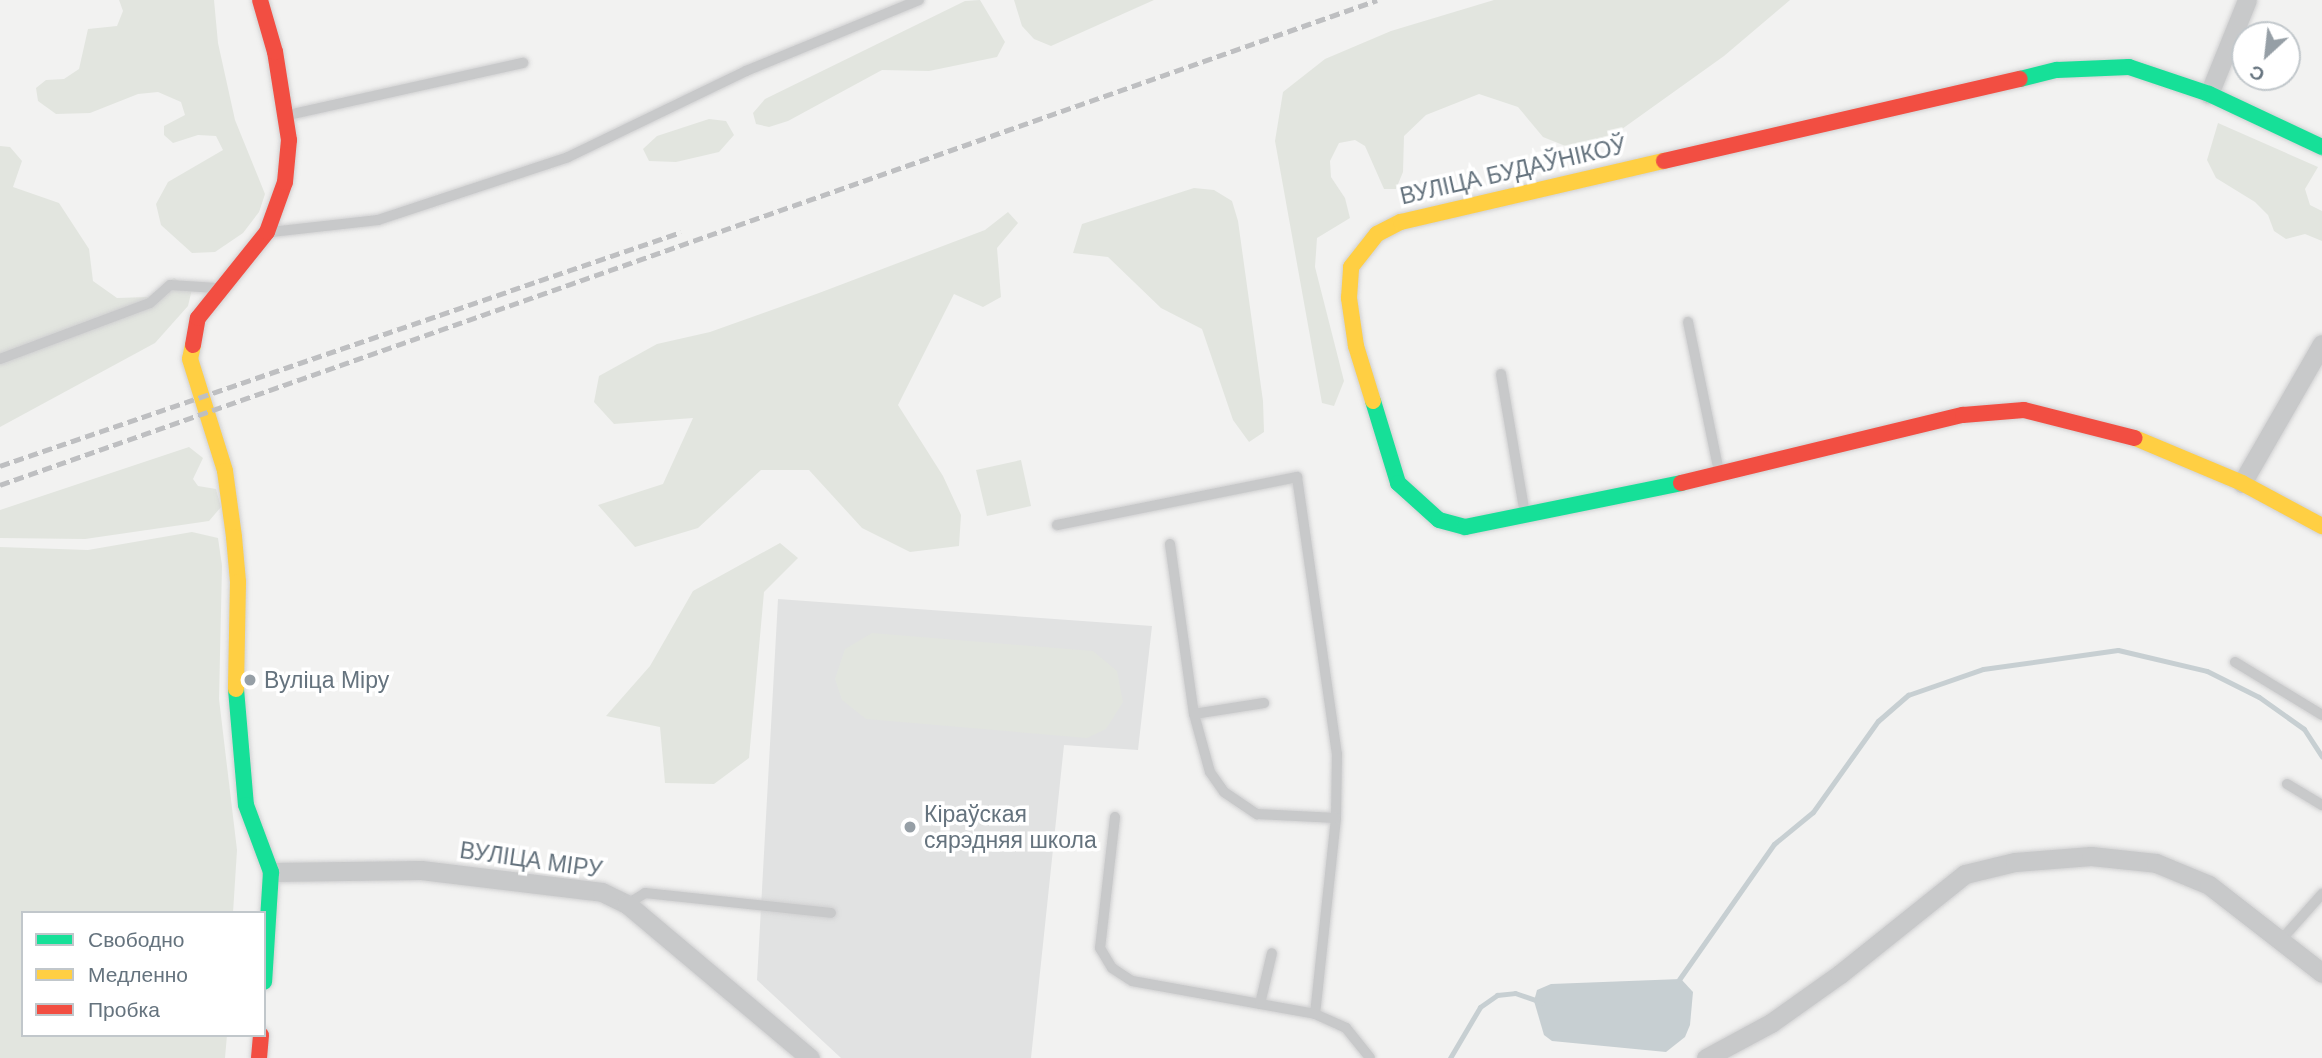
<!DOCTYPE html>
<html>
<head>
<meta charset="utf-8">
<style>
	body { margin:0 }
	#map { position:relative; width:2322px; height:1058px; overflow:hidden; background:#f2f2f1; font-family:Helvetica,sans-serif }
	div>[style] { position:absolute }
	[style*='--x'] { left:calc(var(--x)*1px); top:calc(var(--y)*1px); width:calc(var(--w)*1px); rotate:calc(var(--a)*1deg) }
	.built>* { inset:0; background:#e1e2e2 }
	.green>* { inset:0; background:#e2e5df }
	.water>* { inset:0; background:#c7cfd2 }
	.stream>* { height:5px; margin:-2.5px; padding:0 2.5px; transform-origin:2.5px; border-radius:2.5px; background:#c7cfd2 }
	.roads { filter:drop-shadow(0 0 2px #d0d0d1) drop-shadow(0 0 2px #d0d0d1) }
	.lane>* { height:10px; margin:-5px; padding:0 5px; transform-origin:5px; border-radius:5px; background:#c8c9ca }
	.street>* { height:19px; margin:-9.5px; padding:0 9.5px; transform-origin:9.5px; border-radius:9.5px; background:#c8c9ca }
	.fast>* { height:16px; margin:-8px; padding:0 8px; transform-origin:8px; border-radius:8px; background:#16e098 }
	.slow>* { height:16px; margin:-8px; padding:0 8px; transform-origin:8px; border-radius:8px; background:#ffcf43 }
	.jam>* { height:16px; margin:-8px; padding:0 8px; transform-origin:8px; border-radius:8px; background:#f24e42 }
	.rail>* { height:5px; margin-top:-2.5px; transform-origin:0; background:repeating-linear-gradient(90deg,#bebfc1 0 10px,transparent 0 15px) }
	.dots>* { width:19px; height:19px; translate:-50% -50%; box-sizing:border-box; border:4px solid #fff; border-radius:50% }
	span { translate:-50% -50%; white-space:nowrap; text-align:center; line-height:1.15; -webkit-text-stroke:7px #fff; paint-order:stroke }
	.street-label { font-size:23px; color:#65737e }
	.poi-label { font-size:23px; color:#65737e }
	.left { translate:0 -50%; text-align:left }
	.legend { position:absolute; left:21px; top:911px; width:245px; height:126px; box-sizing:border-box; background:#fff; border:2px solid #c1c7cb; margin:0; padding:9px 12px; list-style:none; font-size:21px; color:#65737e }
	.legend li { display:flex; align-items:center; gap:14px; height:35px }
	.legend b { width:35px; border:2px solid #c1c7cb }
	.north { position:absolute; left:2231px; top:21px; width:70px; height:70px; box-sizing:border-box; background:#fff; border:2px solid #c1c7cb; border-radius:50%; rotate:207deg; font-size:19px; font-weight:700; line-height:28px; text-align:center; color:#65737e }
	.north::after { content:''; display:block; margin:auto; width:24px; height:32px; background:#969fa6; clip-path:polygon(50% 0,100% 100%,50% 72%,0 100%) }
</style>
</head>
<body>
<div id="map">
	<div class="built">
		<div style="clip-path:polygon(778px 599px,1152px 626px,1138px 750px,1064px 745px,1031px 1058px,841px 1058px,757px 980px)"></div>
	</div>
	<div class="green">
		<div style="clip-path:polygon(119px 0,214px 0,218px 43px,235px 120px,265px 194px,259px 212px,243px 233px,215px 252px,192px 253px,161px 225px,156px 204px,168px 182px,223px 150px,216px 136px,198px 135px,173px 143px,164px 135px,164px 126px,185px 115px,181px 102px,158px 92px,138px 94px,90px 113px,56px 114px,38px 101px,36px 88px,46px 80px,64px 79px,79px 69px,88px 29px,117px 26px,123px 11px)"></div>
		<div style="clip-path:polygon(980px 0,1005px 42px,997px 57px,929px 71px,882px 70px,788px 121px,769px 127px,756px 124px,753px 113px,765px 99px,965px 1px)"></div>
		<div style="clip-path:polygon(1014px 0,1154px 0,1051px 46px,1034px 39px,1022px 26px)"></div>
		<div style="clip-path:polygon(1494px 0,1790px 0,1724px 56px,1601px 144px,1568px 147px,1543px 137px,1518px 107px,1479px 94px,1426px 115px,1404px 136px,1403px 172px,1396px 189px,1384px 189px,1365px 146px,1355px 140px,1339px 143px,1330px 161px,1331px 177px,1345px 198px,1350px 218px,1317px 238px,1315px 267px,1344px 381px,1334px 406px,1322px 403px,1275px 141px,1283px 92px,1325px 59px,1391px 31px)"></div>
		<div style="clip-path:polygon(709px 119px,726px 121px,734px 135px,719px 152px,676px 162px,649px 161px,643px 149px,657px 136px)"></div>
		<div style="clip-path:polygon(2218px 123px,2318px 167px,2305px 189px,2310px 205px,2322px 211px,2322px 241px,2305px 234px,2286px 239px,2274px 231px,2268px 215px,2255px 202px,2216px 178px,2207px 160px)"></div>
		<div style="clip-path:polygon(0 146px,10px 147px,22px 161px,13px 187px,59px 203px,89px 249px,93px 281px,117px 298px,148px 297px,174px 278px,192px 289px,188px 306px,155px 343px,0 427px)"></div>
		<div style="clip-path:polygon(1194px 188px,1214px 190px,1232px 201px,1238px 221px,1263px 401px,1264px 432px,1249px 442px,1233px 420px,1202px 329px,1161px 308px,1108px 257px,1073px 253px,1082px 224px)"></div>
		<div style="clip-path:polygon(1008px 212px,1018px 223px,997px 248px,1001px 297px,983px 307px,954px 294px,898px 405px,943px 476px,961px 515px,959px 546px,910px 552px,862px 528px,809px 470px,761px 470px,698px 528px,635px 547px,598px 505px,663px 484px,693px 418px,614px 424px,594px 402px,599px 376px,657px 344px,710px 332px,819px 293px,985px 230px)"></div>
		<div style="clip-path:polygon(189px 447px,203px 458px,193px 479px,198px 486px,216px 489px,221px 507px,209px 521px,85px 539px,0 538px,0 510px)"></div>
		<div style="clip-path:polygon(1021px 460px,1031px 506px,987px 516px,976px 470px)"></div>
		<div style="clip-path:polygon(192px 532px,218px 538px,222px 566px,219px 699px,237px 850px,233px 913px,23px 913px,23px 1035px,227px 1035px,225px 1058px,0 1058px,0 547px,88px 550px)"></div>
		<div style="clip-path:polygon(780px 543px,798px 558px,764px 592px,749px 758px,714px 784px,665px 783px,660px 727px,606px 716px,650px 666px,693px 591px)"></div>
		<div style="clip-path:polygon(872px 633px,1093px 651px,1117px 671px,1123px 702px,1106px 729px,1087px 738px,866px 719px,842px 700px,835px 679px,845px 649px)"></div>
	</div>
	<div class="water">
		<div style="clip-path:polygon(1681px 979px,1693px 992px,1690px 1025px,1685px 1037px,1666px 1052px,1552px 1041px,1544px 1035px,1534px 1001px,1537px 990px,1551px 984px)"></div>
	</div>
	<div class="stream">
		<div style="--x:1678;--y:981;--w:167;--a:-55"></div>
		<div style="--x:1774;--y:844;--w:50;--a:-39.4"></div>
		<div style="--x:1813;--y:812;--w:112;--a:-54.5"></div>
		<div style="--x:1878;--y:721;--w:40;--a:-41"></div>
		<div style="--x:1908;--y:695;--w:79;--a:-19.1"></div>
		<div style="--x:1983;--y:669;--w:136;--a:-8"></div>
		<div style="--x:2118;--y:650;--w:91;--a:13.3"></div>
		<div style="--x:2207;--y:671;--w:58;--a:26.6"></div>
		<div style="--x:2259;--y:697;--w:55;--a:35.4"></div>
		<div style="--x:2304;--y:729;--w:33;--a:57"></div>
		<div style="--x:1450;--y:1058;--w:59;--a:-59.5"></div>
		<div style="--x:1480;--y:1007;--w:21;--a:-35"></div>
		<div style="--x:1497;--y:995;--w:18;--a:-6"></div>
		<div style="--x:1515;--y:993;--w:28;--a:19"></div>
	</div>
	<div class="roads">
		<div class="lane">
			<div style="--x:288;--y:115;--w:241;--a:-12.5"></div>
			<div style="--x:271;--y:232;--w:108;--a:-6.4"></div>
			<div style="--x:378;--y:220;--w:200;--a:-18.3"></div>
			<div style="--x:568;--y:157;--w:198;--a:-25.8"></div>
			<div style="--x:746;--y:71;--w:187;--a:-22.3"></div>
			<div style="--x:1688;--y:322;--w:153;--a:78.3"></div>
			<div style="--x:0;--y:359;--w:160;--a:-20.5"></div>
			<div style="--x:150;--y:303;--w:27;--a:-42"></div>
			<div style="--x:170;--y:285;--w:47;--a:3.7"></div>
			<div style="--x:1501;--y:374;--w:143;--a:80.3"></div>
			<div style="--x:1057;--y:525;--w:245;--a:-11.3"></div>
			<div style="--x:1297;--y:477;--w:280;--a:81.8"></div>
			<div style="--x:1337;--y:754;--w:64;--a:90.9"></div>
			<div style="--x:1336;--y:818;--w:197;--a:96.1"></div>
			<div style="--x:1170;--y:544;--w:172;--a:82"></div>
			<div style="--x:1194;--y:714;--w:60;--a:74.6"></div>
			<div style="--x:1210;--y:772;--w:24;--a:55"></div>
			<div style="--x:1224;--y:792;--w:40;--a:34"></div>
			<div style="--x:1257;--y:814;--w:79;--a:2.9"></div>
			<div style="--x:2235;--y:662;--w:102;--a:31.3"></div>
			<div style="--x:1194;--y:714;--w:71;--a:-8.9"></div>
			<div style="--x:2287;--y:784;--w:41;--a:31"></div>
			<div style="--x:1115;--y:817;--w:132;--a:96.5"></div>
			<div style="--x:1100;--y:948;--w:23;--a:59"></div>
			<div style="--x:1112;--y:968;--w:24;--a:33"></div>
			<div style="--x:1132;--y:981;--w:186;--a:10.2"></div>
			<div style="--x:1315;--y:1014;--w:34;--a:24"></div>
			<div style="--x:1346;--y:1028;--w:38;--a:51"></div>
			<div style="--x:627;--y:904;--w:21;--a:-31"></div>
			<div style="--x:645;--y:893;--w:187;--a:6.1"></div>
			<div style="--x:2281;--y:940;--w:62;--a:-48.3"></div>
			<div style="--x:1260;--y:1004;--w:52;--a:-76.8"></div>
		</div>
		<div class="street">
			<div style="--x:2209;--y:94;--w:101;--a:-68"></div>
			<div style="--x:2242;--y:483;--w:160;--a:-60.1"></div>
			<div style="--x:271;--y:872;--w:150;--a:-0.8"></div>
			<div style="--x:421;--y:870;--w:182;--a:6.9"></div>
			<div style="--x:602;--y:892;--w:28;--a:26"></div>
			<div style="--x:627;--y:904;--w:239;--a:40.1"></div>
			<div style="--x:1706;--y:1058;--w:74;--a:-28.3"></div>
			<div style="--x:1771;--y:1023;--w:85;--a:-35.4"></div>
			<div style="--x:1840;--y:974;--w:160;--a:-38.7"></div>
			<div style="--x:1965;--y:874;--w:51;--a:-13.5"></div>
			<div style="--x:2015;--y:862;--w:76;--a:-4.5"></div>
			<div style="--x:2091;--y:856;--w:65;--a:6.1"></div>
			<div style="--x:2156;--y:863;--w:57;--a:22.5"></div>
			<div style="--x:2209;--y:885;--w:143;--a:37.9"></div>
		</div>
		<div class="fast">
			<div style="--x:2020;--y:79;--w:38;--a:-14"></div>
			<div style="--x:2057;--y:70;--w:72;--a:-2.4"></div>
			<div style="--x:2129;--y:67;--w:84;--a:18.6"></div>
			<div style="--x:2209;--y:94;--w:125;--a:25.1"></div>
			<div style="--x:1373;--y:401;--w:86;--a:73"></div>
			<div style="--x:1398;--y:483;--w:55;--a:42.1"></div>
			<div style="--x:1439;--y:520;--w:27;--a:15"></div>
			<div style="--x:1465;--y:527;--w:220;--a:-11.5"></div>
			<div style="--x:236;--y:689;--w:116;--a:85.1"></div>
			<div style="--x:246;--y:805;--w:72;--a:69.5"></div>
			<div style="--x:271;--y:872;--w:110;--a:93.6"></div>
		</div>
		<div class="slow">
			<div style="--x:193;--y:345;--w:14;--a:102"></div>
			<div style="--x:190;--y:359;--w:117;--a:72.6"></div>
			<div style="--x:225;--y:471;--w:67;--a:82.2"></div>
			<div style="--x:234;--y:537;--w:45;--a:84.9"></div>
			<div style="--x:238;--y:582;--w:107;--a:91.1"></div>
			<div style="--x:1373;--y:401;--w:58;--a:-107.2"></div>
			<div style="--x:1356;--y:346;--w:49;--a:-98.3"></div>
			<div style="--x:1349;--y:298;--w:31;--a:-86"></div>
			<div style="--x:1351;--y:267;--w:42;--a:-51.8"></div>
			<div style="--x:1377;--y:234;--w:27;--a:-27"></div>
			<div style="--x:1401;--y:222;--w:270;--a:-13.1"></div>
			<div style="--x:2135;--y:438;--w:116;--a:22.8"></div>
			<div style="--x:2242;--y:483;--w:91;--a:28.3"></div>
		</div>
		<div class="jam">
			<div style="--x:1664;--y:161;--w:365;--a:-13"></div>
			<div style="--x:193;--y:345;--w:27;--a:-80"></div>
			<div style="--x:198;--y:318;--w:110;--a:-51.3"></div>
			<div style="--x:267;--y:232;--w:53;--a:-70.2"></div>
			<div style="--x:285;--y:182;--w:42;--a:-84.6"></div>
			<div style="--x:289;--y:140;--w:89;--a:-99"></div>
			<div style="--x:275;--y:52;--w:54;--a:-106.1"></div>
			<div style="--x:1681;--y:483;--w:290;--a:-13.6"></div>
			<div style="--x:1963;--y:415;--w:61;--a:-4.7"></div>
			<div style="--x:2024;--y:410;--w:114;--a:14.2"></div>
			<div style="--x:259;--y:1058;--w:23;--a:-85"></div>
		</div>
	</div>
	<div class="rail">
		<div style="--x:0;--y:466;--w:720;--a:-18.96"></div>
		<div style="--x:0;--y:485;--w:1460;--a:-19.4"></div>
	</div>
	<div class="dots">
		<div style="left:250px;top:680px;background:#969fa6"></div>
		<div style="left:910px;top:827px;background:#969fa6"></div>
	</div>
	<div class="street-label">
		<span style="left:1513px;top:171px;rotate:-13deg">ВУЛІЦА БУДАЎНІКОЎ</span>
		<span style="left:531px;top:860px;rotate:8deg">ВУЛІЦА МІРУ</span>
	</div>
	<div class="poi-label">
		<span class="left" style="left:264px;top:680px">Вуліца Міру</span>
		<span class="left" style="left:924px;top:827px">Кіраўская<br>сярэдняя школа</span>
	</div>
	<ul class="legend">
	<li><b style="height:9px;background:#16e098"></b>Свободно</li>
	<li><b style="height:9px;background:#ffcf43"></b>Медленно</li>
	<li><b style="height:9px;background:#f24e42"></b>Пробка</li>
	</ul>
	<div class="north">С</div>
</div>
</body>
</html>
